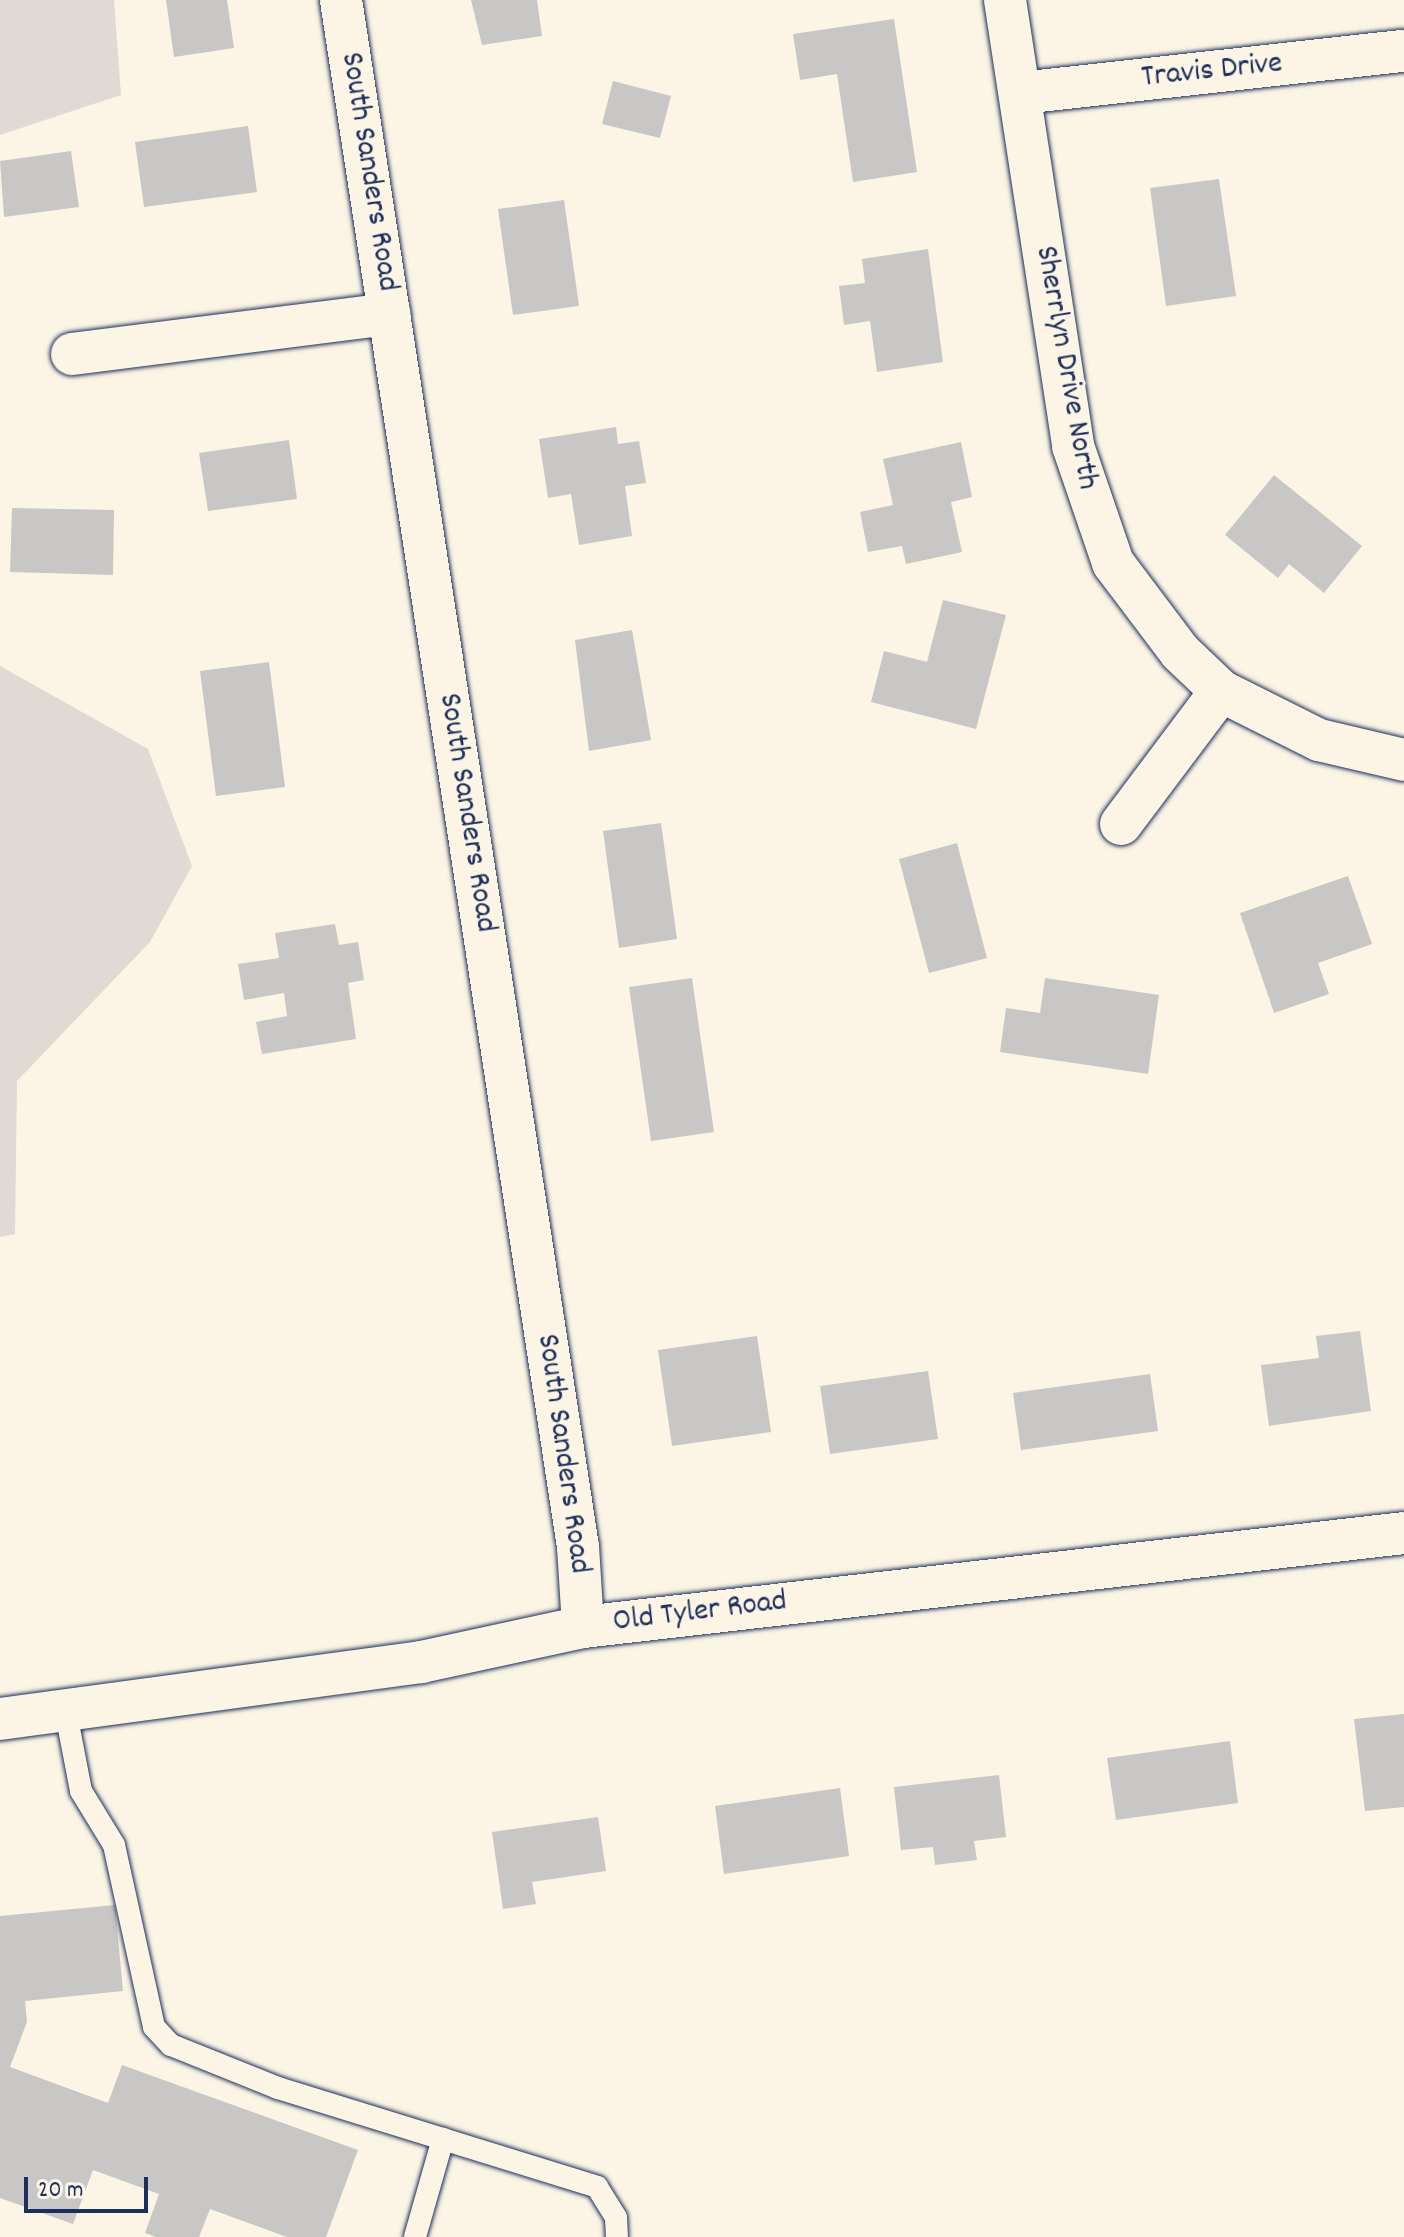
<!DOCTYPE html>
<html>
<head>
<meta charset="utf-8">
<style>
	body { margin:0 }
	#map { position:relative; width:1404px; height:2237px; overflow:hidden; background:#fcf5e5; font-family:Dekko,sans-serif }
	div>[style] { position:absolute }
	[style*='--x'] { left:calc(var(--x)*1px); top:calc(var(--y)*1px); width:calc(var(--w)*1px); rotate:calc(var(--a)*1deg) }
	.green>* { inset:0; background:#dfdbd4 }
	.building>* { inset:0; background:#c8c7c6 }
	.roads { filter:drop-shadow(0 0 2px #1b2f5e) drop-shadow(0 0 2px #1b2f5e) }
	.service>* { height:22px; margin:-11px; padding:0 11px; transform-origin:11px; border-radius:11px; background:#fcf5e5 }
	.minor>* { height:42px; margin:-21px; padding:0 21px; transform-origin:21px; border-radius:21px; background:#fcf5e5 }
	span { translate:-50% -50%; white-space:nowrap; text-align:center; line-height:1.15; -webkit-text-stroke:6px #fcf5e5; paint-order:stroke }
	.street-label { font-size:32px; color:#1b2f5e }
	.scale { position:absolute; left:24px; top:2177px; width:124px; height:36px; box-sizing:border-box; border:4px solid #1b2f5e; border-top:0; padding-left:10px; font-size:24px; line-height:28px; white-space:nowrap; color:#1b2f5e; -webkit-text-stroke:6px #fcf5e5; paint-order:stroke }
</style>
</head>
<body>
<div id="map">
	<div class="green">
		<div style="clip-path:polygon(0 0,114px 0,121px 95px,0 135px)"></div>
		<div style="clip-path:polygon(0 666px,148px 749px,192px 866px,150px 942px,17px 1081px,15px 1234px,0 1237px)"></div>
	</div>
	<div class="building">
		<div style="clip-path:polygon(166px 0,227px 0,234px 48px,174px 57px)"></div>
		<div style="clip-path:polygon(471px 0,537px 0,542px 36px,482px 45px)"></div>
		<div style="clip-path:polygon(894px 19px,917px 172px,853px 182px,837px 74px,800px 80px,793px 34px)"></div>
		<div style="clip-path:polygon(613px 81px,671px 96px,660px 138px,602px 124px)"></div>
		<div style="clip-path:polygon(248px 126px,257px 192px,144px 207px,135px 142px)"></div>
		<div style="clip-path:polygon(71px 151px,79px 207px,4px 217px,0 161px)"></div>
		<div style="clip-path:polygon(1219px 179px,1236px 296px,1166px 306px,1150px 188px)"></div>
		<div style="clip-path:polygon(564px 200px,579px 306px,513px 315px,498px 209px)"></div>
		<div style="clip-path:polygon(928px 249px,943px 362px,877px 372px,870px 321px,844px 325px,839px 286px,865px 283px,862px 259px)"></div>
		<div style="clip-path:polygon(616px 427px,618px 444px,639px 441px,646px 483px,625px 486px,632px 536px,579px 545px,571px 494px,548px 498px,539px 439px)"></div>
		<div style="clip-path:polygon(289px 440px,297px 499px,208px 511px,199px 453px)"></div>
		<div style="clip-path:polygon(961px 442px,972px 497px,951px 502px,962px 552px,906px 564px,902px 546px,868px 552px,860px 512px,893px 505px,883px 459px)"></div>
		<div style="clip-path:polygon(1274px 475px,1362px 546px,1324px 593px,1289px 564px,1278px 578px,1225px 535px)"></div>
		<div style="clip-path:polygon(12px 508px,114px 510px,113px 575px,10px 572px)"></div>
		<div style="clip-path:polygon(943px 600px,1006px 615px,976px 729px,871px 702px,884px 651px,927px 662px)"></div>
		<div style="clip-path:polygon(632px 630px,651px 740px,589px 751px,575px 640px)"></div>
		<div style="clip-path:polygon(269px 662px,285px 787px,216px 796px,200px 671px)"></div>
		<div style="clip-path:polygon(661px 823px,677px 939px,619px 948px,603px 831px)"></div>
		<div style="clip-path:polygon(957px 843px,987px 958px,929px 973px,899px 859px)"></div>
		<div style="clip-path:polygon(1348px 876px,1372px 944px,1318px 963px,1329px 994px,1274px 1013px,1240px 913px)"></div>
		<div style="clip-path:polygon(335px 924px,339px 945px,358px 942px,364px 980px,348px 983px,356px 1039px,262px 1054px,256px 1022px,287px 1016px,284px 993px,244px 1000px,238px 964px,279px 958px,275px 933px)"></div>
		<div style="clip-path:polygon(692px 978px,714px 1132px,651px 1141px,629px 987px)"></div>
		<div style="clip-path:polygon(1045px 978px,1159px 995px,1148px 1074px,1000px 1052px,1006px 1008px,1040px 1013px)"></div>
		<div style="clip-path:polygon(1360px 1331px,1371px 1411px,1269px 1426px,1261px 1365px,1319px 1358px,1316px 1336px)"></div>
		<div style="clip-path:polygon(757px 1336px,771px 1432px,672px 1446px,658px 1350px)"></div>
		<div style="clip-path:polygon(928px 1371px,938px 1439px,830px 1454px,820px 1386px)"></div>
		<div style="clip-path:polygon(1150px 1374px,1158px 1431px,1021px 1450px,1013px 1393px)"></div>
		<div style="clip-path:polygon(1404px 1714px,1404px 1807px,1365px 1811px,1354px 1719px)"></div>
		<div style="clip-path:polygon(1230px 1741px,1238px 1803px,1116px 1820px,1107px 1758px)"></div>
		<div style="clip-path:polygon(999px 1775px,1006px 1837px,974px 1841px,977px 1860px,935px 1865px,933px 1847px,901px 1850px,894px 1787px)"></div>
		<div style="clip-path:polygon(840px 1788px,849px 1856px,724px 1874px,715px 1806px)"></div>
		<div style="clip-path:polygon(598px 1817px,606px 1871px,532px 1882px,536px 1904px,503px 1909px,492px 1832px)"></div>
		<div style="clip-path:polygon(115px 1905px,123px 1991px,25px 2001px,27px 2022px,10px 2067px,108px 2103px,122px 2065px,358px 2150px,326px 2237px,287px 2237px,210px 2209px,199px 2237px,156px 2237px,145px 2233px,159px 2194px,93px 2170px,73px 2224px,0 2198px,0 1916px)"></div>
	</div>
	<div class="roads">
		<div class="service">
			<div style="--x:66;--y:1713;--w:79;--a:79.1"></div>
			<div style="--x:81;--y:1791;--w:63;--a:58.6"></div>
			<div style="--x:114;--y:1845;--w:186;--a:77.6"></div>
			<div style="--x:154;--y:2027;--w:25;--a:47"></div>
			<div style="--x:171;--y:2045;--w:115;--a:21.9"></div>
			<div style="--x:278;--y:2088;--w:334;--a:17.2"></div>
			<div style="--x:597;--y:2187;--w:36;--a:58"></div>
			<div style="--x:616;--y:2218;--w:19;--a:87"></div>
			<div style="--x:415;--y:2237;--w:102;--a:-74.1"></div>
		</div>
		<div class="minor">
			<div style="--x:341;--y:0;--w:1565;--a:81.29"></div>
			<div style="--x:578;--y:1547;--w:80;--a:86.4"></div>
			<div style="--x:1005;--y:0;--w:451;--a:81.3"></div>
			<div style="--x:1073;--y:446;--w:124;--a:71.1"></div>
			<div style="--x:1113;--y:563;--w:111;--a:53"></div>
			<div style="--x:1180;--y:652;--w:57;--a:43.6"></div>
			<div style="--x:1221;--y:691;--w:110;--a:26.6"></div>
			<div style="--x:1319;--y:740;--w:87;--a:13.2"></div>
			<div style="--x:1021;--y:93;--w:385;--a:-6.3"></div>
			<div style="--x:72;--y:354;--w:320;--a:-7.2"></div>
			<div style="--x:1121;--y:824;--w:166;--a:-53.1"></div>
			<div style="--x:0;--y:1719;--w:425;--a:-7.7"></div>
			<div style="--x:421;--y:1662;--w:166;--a:-12.2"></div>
			<div style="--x:583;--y:1627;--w:826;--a:-6.53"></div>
		</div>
	</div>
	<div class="street-label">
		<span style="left:1212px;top:72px;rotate:-6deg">Travis Drive</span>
		<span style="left:368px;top:172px;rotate:81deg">South Sanders Road</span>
		<span style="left:1065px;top:368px;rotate:80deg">Sherrlyn Drive North</span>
		<span style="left:466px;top:813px;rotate:81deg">South Sanders Road</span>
		<span style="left:562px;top:1454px;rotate:82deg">South Sanders Road</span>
		<span style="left:700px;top:1613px;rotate:-7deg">Old Tyler Road</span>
	</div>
	<div class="scale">20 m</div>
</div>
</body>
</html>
